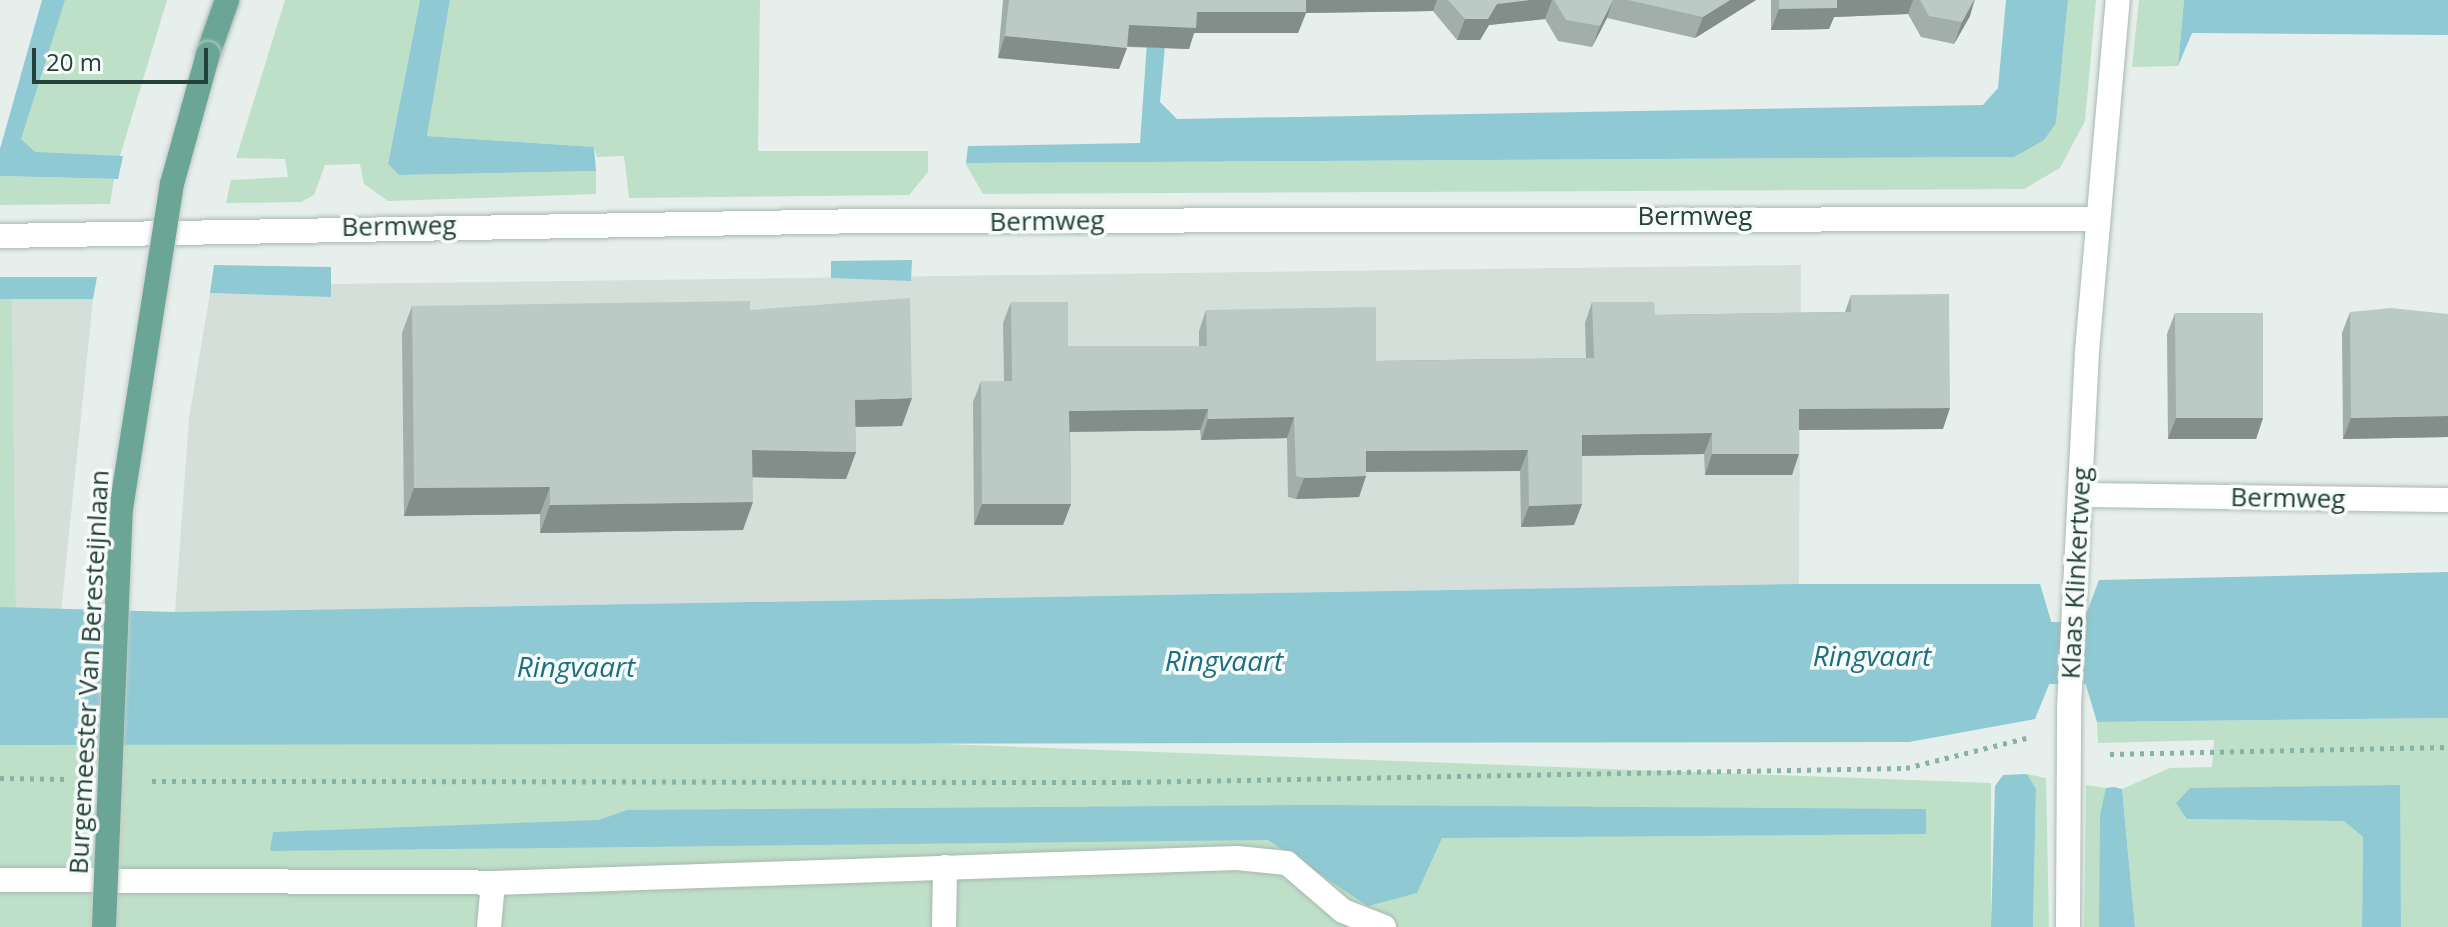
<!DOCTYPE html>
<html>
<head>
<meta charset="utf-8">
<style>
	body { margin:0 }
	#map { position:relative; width:2448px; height:927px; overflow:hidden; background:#e6efeb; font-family:"Open Sans",sans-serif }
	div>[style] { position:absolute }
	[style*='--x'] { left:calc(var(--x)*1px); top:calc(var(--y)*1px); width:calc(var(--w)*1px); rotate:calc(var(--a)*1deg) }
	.built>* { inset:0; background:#d4dfda }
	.green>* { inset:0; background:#bfe0c8 }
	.water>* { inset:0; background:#8ec9d4 }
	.canal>* { height:62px; margin:-31px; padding:0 31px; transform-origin:31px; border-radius:31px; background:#8ec9d4 }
	.path>* { height:5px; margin-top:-2.5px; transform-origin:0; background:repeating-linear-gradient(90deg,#86b3a5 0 4px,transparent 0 10px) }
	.roads { filter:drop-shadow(0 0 2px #a8b8b2) drop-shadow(0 0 2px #a8b8b2) }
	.minor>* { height:24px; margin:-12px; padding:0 12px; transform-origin:12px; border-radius:12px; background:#fff }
	.major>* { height:24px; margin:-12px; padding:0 12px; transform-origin:12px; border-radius:12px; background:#6aa596 }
	.bridges { filter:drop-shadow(0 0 2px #c2cac8) drop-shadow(0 0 2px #c2cac8) }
	.major-bridge>* { height:24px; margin:-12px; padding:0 12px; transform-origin:12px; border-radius:12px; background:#6aa596 }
	.wall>* { inset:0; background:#a1aea9 }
	.shaded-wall>* { inset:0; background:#838d89 }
	.building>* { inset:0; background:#bbcac4 }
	span { translate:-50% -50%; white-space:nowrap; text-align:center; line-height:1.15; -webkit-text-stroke:7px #f7fbf9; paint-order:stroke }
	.street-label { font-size:26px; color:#24423a }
	.water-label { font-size:28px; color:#1c6f80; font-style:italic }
	.scale { position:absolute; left:32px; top:48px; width:176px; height:36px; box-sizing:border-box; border:4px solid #24423a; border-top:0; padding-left:10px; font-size:24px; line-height:28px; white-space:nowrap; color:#24423a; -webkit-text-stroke:6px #f7fbf9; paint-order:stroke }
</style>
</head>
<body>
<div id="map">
	<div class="built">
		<div style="clip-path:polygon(1801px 265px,1799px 584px,175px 612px,189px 418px,210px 293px,330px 297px,331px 284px)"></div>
		<div style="clip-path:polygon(12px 299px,93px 299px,61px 613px,16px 608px)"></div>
	</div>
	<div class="green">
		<div style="clip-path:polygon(58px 0,167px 0,120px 156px,11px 165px)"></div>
		<div style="clip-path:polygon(285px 0,420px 0,388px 164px,399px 175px,596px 171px,596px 194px,388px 201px,364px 184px,360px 164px,325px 165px,314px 195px,301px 202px,226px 203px,231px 180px,288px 177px,285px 159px,236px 158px)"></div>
		<div style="clip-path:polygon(450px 0,760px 0,758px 151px,928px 151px,928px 172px,909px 195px,629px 198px,624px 156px,597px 157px,594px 147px,427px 136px)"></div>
		<div style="clip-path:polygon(2068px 0,2096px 0,2085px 121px,2060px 168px,2024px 189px,983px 194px,965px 163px,2014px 157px,2056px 123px)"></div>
		<div style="clip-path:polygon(2139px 0,2184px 0,2178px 66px,2132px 67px)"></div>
		<div style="clip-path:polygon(0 176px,114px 179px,110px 204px,0 205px)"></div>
		<div style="clip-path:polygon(0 299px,12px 299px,16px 608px,0 607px)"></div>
		<div style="clip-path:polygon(0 709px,1991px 783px,1991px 927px,0 927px)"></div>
		<div style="clip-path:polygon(2448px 718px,2448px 927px,2401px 927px,2399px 785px,2187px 819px,2344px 820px,2363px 837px,2362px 927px,2135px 927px,2122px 789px,2170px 768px,2212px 767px,2214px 740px,2098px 743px,2097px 722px)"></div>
		<div style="clip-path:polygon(2027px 774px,2046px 778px,2049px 927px,2033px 927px,2036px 789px)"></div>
		<div style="clip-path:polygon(2086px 785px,2106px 788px,2099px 927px,2084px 927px)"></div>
	</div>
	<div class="water">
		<div style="clip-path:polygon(42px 0,65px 0,21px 139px,35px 152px,123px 156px,118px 179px,0 176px,0 149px)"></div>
		<div style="clip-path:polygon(420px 0,450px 0,427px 136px,594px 147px,596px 171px,399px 175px,388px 164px)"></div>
		<div style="clip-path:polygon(1150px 0,1169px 0,1160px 102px,1177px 119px,1983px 105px,1998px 88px,2006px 0,2068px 0,2056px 123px,2044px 140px,2014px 157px,966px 163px,968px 146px,1140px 143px)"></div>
		<div style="clip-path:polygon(2184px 0,2448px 0,2448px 35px,2192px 33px,2178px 66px)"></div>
		<div style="clip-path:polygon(912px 260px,911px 281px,831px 278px,831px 261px)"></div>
		<div style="clip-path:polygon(214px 265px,331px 267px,331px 297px,210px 293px)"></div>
		<div style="clip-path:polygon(0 277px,97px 277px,93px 299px,0 299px)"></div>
		<div style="clip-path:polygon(2448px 572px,2448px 718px,2097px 722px,2085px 682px,2084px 620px,2099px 580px)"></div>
		<div style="clip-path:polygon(1799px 584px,2040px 584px,2051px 621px,2050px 682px,2035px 719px,1909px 742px,0 745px,0 607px,175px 612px)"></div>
		<div style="clip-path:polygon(2027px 774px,2036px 789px,2033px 927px,1991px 927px,1995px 786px,2003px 775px)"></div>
		<div style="clip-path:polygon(2400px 785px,2401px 927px,2362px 927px,2363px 837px,2344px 821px,2187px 819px,2176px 803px,2190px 788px)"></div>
		<div style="clip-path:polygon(2114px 787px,2122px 789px,2135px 927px,2099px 927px,2100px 815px,2106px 788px)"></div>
		<div style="clip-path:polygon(1317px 805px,1926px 809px,1926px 834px,1442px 838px,1417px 893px,1368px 906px,1268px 840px,270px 851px,273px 832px,599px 820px,627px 810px)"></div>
	</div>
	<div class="canal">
		<div style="--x:1965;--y:654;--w:206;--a:-0.6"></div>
	</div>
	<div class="path">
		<div style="--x:2110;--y:754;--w:338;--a:-1.2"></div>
		<div style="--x:0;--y:778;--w:70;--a:0.8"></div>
		<div style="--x:152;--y:781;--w:975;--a:0.06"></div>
		<div style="--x:1127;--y:782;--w:779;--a:-1.03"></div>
		<div style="--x:1906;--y:768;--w:124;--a:-14"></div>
	</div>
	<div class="roads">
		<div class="minor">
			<div style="--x:0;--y:236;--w:872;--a:-0.99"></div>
			<div style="--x:872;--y:221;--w:1223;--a:-0.09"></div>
			<div style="--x:2080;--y:495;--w:368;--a:0.8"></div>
			<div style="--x:0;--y:880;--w:493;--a:0.3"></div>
			<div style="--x:493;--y:883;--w:44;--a:95.2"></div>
			<div style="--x:493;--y:883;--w:744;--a:-1.92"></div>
			<div style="--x:1237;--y:858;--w:50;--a:5.7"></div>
			<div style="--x:1287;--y:863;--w:74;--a:40.6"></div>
			<div style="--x:1343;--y:911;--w:44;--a:21.3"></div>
			<div style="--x:944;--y:927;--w:60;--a:-89"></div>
			<div style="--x:2068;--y:927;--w:220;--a:-89.7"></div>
			<div style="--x:2069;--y:707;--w:356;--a:-87.1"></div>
			<div style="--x:2087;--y:351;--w:352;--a:-85"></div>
		</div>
		<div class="major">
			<div style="--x:208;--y:54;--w:57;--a:-70.6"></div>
		</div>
	</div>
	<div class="bridges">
		<div class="major-bridge">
			<div style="--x:104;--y:927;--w:418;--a:-87.7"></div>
			<div style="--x:121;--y:509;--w:329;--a:-81.1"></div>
			<div style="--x:172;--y:184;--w:135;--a:-74.5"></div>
		</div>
	</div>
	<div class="wall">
		<div style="clip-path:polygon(1003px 0,1756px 0,1695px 38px,1607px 18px,1592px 47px,1558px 41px,1545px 19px,1489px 25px,1480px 40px,1457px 40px,1433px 11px,1306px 13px,1298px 33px,1194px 33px,1189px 49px,1127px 47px,1119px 69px,998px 58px)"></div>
		<div style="clip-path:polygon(1771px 0,1975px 0,1970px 16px,1954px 44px,1921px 37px,1908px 14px,1834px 17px,1829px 29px,1771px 30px)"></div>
		<div style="clip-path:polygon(1851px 295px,1943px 429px,1799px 430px,1792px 475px,1705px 475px,1704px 454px,1582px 456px,1582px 504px,1574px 525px,1521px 527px,1520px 471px,1366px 472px,1366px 476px,1359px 497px,1296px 499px,1288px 497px,1287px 438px,1201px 440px,1200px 430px,1070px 432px,1071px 504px,1063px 525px,974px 525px,973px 402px,981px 381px,1004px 381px,1003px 323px,1011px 302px,1068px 346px,1199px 346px,1199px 331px,1206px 310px,1376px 361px,1586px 358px,1585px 323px,1592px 302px,1655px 315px,1845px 312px)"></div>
		<div style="clip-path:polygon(412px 306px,750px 310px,902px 426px,855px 427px,856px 452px,846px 479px,753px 477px,743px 530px,540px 533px,540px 514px,404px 516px,402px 333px)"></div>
		<div style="clip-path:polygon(2350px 312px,2448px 314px,2448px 437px,2343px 439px,2342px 333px)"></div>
		<div style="clip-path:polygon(2175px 313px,2263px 418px,2256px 439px,2168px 439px,2167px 334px)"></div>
	</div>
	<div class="shaded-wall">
		<div style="clip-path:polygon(1302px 0,1437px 0,1433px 11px,1306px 13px,1298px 33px,1194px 33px,1189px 49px,1121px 46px,1129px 25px,1197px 12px)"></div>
		<div style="clip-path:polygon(1530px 0,1552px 0,1545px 19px,1489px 25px,1480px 40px,1457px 40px,1465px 19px,1497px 4px)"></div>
		<div style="clip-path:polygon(1613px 0,1607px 18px,1592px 47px,1600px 26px)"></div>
		<div style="clip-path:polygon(1730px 0,1756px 0,1695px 38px,1703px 17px)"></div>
		<div style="clip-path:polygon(1835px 0,1913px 0,1908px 14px,1834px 17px,1829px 29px,1771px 30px,1779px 9px)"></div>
		<div style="clip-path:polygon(1974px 0,1970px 16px,1954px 44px,1962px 22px)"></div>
		<div style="clip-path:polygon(1005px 36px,1127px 48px,1119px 69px,998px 58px)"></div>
		<div style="clip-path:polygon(912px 398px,902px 426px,845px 427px,855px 400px)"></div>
		<div style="clip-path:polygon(1950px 408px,1943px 429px,1791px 430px,1799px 409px)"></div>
		<div style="clip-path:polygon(1208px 409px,1200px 430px,1062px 432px,1069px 411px)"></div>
		<div style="clip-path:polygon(2448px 416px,2448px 437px,2343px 439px,2351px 418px)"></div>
		<div style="clip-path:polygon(1294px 417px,1287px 438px,1201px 440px,1208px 419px)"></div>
		<div style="clip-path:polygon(2176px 418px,2263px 418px,2256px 439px,2168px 439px)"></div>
		<div style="clip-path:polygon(1712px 433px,1704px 454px,1575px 456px,1582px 435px)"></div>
		<div style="clip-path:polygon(752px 450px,856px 452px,846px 479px,742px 477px)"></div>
		<div style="clip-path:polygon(1528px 450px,1520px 471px,1359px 472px,1366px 451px)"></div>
		<div style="clip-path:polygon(1712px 454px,1799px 454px,1792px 475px,1705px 475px)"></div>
		<div style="clip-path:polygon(1366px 476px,1359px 497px,1296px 499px,1304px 478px)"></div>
		<div style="clip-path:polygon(550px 487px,540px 514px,404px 516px,414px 488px)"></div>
		<div style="clip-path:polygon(753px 502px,743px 530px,540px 533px,550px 505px)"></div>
		<div style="clip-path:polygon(982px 504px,1071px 504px,1063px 525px,974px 525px)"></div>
		<div style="clip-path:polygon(1582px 504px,1574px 525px,1521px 527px,1529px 506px)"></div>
	</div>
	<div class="building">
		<div style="clip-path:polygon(1009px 0,1306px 0,1306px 12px,1197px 12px,1196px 28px,1129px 25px,1127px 48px,1005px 36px)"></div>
		<div style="clip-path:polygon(1448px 0,1530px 0,1497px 4px,1488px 19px,1465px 19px)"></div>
		<div style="clip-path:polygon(1554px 0,1613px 0,1600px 26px,1566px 20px)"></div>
		<div style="clip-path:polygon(1628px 0,1730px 0,1703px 17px)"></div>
		<div style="clip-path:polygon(1779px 0,1837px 0,1837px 8px,1779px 9px)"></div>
		<div style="clip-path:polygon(1920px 0,1974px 0,1962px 22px,1929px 16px)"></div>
		<div style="clip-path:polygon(1949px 294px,1950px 408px,1799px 409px,1799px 454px,1712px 454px,1712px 433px,1582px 435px,1582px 504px,1529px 506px,1528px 450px,1366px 451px,1366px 476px,1304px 478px,1296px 476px,1294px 417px,1208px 419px,1208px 409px,1069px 411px,1071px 504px,982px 504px,981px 381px,1012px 381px,1011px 302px,1068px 302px,1068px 346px,1207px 346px,1206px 310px,1376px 307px,1376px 361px,1594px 358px,1592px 302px,1654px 302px,1655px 315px,1851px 312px,1851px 295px)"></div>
		<div style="clip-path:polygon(910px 298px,912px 398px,855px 400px,856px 452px,752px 450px,753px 502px,550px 505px,550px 487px,414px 488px,412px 306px,750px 301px,750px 310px)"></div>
		<div style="clip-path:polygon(2391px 308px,2448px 314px,2448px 416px,2351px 418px,2350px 312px)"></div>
		<div style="clip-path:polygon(2175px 313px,2263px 313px,2263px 418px,2176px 418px)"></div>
	</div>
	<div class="street-label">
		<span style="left:1695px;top:216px">Bermweg</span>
		<span style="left:1047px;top:221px;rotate:-1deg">Bermweg</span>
		<span style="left:399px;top:226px;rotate:-1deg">Bermweg</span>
		<span style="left:2288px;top:498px;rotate:1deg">Bermweg</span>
		<span style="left:2076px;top:573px;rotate:-87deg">Klaas Klinkertweg</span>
		<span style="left:89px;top:672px;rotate:-87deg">Burgemeester Van Beresteijnlaan</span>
	</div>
	<div class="water-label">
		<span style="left:1872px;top:655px">Ringvaart</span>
		<span style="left:1224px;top:660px">Ringvaart</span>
		<span style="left:576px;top:666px">Ringvaart</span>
	</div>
	<div class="scale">20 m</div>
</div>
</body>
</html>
